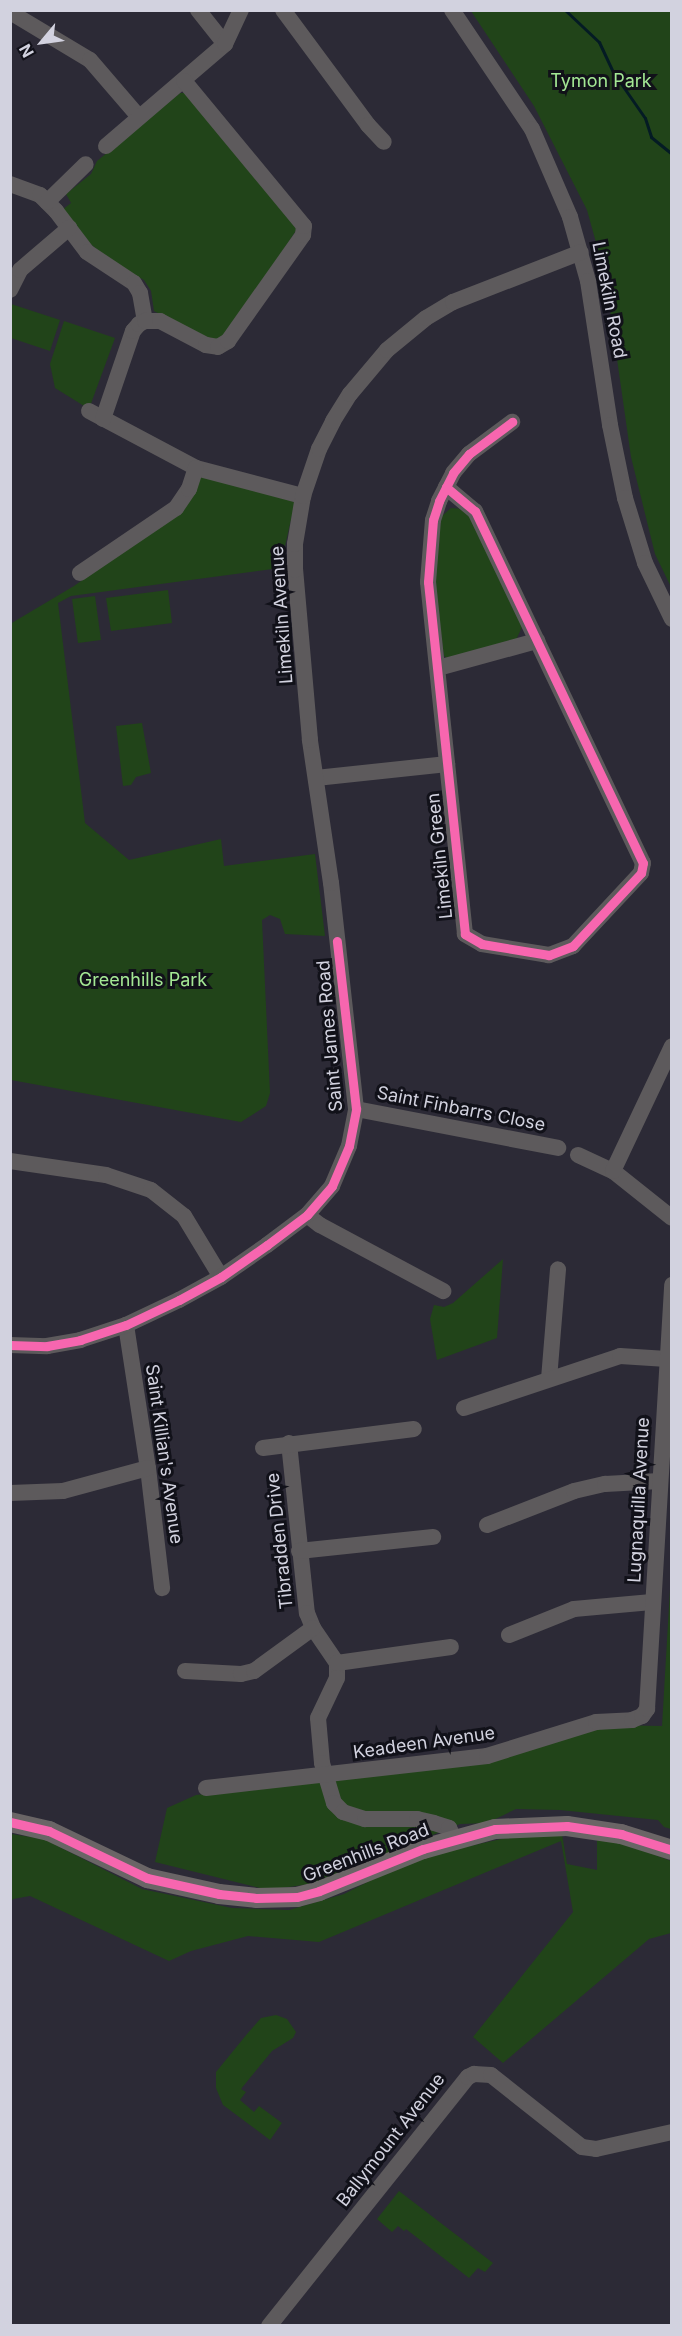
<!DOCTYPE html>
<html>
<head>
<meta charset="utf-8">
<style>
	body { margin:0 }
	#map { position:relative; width:682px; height:2336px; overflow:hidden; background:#2c2a36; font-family:Inter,sans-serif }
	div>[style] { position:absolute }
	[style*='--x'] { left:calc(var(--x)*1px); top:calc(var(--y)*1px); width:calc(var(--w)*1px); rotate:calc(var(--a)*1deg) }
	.green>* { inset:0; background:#214419 }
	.stream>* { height:3px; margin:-1.5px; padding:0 1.5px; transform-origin:1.5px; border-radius:1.5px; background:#041b24 }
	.minor>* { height:16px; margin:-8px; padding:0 8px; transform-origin:8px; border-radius:8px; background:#5d5a5c }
	.major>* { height:20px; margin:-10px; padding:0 10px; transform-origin:10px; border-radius:10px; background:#6a6566 }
	.cycleway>* { height:9px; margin:-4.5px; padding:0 4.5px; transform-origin:4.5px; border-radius:4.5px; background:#f766af }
	span { translate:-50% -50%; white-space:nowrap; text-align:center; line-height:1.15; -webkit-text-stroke:6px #111119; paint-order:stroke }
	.park-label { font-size:18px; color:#a4e894 }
	.street-label { font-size:18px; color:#d2d2df }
	.frame { position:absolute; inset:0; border:12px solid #d2d2df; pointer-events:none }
	.north { position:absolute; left:12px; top:12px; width:60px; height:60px; -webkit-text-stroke:4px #111119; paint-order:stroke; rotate:241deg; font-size:16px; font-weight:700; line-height:24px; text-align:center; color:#d2d2df }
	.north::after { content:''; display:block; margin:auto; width:21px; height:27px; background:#d2d2df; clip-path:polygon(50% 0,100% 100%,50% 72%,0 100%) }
</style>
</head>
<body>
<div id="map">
	<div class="green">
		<div style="clip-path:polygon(471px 11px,671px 11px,671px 587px,655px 554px,631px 457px,605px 275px,587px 210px,534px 106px)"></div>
		<div style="clip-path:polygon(180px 93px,186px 93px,299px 226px,226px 337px,212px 341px,154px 311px,151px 291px,144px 280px,117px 265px,89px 243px,62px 210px,71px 203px,66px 194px,91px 174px,97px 161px)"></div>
		<div style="clip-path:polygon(11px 304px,60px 320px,50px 351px,11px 338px)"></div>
		<div style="clip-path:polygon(64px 321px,115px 338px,89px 409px,55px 388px,50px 364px)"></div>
		<div style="clip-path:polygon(201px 475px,295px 502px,280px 568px,71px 596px,58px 603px,85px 823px,129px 860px,221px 839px,224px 866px,315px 854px,325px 936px,285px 934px,280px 919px,270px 915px,262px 920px,270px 1093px,266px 1106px,241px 1122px,11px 1080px,10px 624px,74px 586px,179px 512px)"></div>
		<div style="clip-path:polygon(451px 508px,463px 509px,470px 515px,523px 625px,516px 640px,447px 658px,444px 656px,432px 567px,442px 516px)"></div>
		<div style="clip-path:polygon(168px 590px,172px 623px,111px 631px,106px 598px)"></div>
		<div style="clip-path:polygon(95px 596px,101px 640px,78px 643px,72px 599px)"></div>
		<div style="clip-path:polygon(142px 723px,151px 773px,136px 777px,131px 785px,123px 786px,116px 726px)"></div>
		<div style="clip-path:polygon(503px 1259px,497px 1338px,437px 1360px,430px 1319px,434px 1305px,444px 1307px,453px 1303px)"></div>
		<div style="clip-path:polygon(671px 1572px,671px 1829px,664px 1827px,658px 1820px,560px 1810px,516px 1809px,487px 1823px,460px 1824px,310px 1884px,268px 1890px,155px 1862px,167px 1808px,196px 1795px,343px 1779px,604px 1725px,662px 1726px)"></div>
		<div style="clip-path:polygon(11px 1834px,44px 1839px,142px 1889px,232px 1908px,289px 1910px,344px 1894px,387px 1872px,439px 1853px,523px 1834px,562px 1834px,567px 1864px,597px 1870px,597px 1839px,628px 1845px,671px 1861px,671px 1933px,649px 1939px,503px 2063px,473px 2037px,573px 1912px,561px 1841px,319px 1942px,248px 1936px,191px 1951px,169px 1961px,30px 1896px,13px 1899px,11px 1902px)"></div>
		<div style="clip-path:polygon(276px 2015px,287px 2019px,296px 2032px,293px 2038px,272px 2051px,241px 2089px,246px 2092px,240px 2100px,254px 2112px,259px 2106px,282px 2123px,270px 2140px,223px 2105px,216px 2088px,216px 2072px,247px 2034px,261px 2018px)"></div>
		<div style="clip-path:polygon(399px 2191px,493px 2263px,485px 2272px,478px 2268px,469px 2278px,406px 2229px,404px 2231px,398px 2226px,392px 2232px,377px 2219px)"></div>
	</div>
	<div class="stream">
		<div style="--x:565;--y:10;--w:47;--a:43.3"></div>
		<div style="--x:599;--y:42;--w:33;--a:65"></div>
		<div style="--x:613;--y:72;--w:56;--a:55.2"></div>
		<div style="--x:645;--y:118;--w:20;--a:72"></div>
		<div style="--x:651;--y:137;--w:27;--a:39"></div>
	</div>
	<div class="minor">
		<div style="--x:198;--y:10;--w:43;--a:51.5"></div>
		<div style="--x:283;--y:10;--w:143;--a:53.5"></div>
		<div style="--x:368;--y:125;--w:23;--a:47"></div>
		<div style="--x:452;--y:10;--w:143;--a:56.1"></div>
		<div style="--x:532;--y:129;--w:96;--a:66.6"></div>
		<div style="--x:570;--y:217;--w:66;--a:74.3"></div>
		<div style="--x:588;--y:281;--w:146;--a:81.3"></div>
		<div style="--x:610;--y:425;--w:75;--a:78.4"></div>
		<div style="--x:625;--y:498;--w:68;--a:72.9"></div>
		<div style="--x:645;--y:563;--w:62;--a:64.3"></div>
		<div style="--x:10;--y:12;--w:93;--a:31"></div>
		<div style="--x:90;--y:60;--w:75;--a:49.3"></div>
		<div style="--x:106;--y:146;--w:157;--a:-40.6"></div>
		<div style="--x:225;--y:44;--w:38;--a:-65"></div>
		<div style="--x:10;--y:184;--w:32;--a:20"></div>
		<div style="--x:40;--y:195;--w:23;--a:45"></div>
		<div style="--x:56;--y:211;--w:51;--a:52.9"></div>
		<div style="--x:87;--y:252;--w:56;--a:33.4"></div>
		<div style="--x:134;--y:283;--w:12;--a:59"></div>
		<div style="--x:140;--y:293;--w:28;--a:80"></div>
		<div style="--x:47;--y:202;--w:54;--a:-44.3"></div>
		<div style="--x:10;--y:290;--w:22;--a:-63"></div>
		<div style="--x:20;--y:270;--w:65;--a:-40.6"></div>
		<div style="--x:89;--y:411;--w:121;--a:28"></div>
		<div style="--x:196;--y:468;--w:111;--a:14.7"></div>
		<div style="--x:103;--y:419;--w:93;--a:-71.2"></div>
		<div style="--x:133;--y:331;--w:9;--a:-49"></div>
		<div style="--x:139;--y:324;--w:7;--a:-27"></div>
		<div style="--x:145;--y:321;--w:15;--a:0"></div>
		<div style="--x:160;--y:321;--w:52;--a:27.6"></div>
		<div style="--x:206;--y:345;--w:12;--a:9"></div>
		<div style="--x:218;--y:347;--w:12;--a:-31"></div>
		<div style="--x:228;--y:341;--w:130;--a:-54.7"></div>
		<div style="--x:303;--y:235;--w:9;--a:-84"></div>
		<div style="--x:304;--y:226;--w:188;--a:-129.6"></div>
		<div style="--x:446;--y:487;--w:38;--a:40"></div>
		<div style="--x:475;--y:511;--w:390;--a:64.5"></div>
		<div style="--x:643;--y:863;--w:10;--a:101"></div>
		<div style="--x:641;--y:873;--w:100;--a:133"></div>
		<div style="--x:573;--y:946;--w:26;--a:159"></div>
		<div style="--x:549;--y:955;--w:68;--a:-170.7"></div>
		<div style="--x:482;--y:944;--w:20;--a:-150"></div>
		<div style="--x:465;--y:934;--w:354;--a:-96"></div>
		<div style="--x:428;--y:582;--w:62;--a:-85.4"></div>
		<div style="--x:433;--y:520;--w:20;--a:-72"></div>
		<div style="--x:439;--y:501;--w:31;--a:-63"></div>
		<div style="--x:453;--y:473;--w:25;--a:-50"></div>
		<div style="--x:469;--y:454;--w:54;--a:-36.7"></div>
		<div style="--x:80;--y:573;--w:116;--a:-34.1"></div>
		<div style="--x:176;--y:508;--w:23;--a:-56"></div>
		<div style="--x:189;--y:489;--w:22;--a:-72"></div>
		<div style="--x:438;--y:668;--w:103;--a:-15.3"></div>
		<div style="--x:316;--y:778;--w:132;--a:-6.1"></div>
		<div style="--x:356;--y:1109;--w:206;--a:10.9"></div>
		<div style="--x:578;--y:1155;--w:38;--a:25"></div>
		<div style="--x:613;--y:1171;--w:75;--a:38.5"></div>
		<div style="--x:10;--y:1161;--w:97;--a:8.3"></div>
		<div style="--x:106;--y:1175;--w:47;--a:18.4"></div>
		<div style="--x:151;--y:1190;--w:42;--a:38.2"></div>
		<div style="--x:184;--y:1216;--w:71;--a:58.8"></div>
		<div style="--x:613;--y:1171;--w:138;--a:-64.7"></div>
		<div style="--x:307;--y:1215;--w:16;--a:38"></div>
		<div style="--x:320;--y:1225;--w:140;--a:28.2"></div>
		<div style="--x:126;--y:1325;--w:145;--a:81.3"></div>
		<div style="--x:148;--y:1468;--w:121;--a:83.3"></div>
		<div style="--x:10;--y:1345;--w:37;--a:2"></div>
		<div style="--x:47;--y:1346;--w:34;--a:-10"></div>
		<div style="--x:80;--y:1340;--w:48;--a:-18.1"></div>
		<div style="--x:126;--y:1325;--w:59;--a:-25.3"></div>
		<div style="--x:179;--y:1300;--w:48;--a:-28.7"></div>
		<div style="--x:221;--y:1277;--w:56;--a:-34.8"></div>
		<div style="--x:267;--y:1245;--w:50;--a:-36.9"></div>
		<div style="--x:307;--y:1215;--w:38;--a:-49"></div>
		<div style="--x:332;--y:1186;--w:43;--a:-67"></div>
		<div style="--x:349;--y:1146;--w:38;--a:-79"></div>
		<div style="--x:356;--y:1109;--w:227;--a:-96.3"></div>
		<div style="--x:331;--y:883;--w:145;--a:-98.4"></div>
		<div style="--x:310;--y:740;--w:171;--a:-95"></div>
		<div style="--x:295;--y:570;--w:26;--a:-90"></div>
		<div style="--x:295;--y:544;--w:49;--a:-80.5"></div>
		<div style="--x:303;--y:496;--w:50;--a:-71.2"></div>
		<div style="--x:319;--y:449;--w:31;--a:-63"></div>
		<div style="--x:333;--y:421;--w:32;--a:-58"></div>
		<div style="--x:350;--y:394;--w:57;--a:-49.9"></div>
		<div style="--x:387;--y:350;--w:50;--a:-39.4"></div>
		<div style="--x:426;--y:318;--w:31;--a:-31"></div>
		<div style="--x:453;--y:302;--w:137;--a:-21.3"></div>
		<div style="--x:549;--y:1379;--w:110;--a:-85.3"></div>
		<div style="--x:464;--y:1408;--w:164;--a:-18.4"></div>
		<div style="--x:620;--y:1356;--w:47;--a:3.7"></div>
		<div style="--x:289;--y:1443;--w:171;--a:84"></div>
		<div style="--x:307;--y:1613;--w:16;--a:68"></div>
		<div style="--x:313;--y:1628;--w:42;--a:55.6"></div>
		<div style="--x:263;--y:1448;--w:152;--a:-7.2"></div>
		<div style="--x:10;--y:1493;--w:53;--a:-2.2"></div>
		<div style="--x:63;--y:1491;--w:88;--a:-15.1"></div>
		<div style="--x:487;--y:1525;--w:93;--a:-21.3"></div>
		<div style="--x:574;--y:1491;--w:32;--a:-13"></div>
		<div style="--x:605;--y:1484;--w:55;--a:-3.1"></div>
		<div style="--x:299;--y:1551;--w:135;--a:-6"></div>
		<div style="--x:509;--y:1635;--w:70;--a:-21.8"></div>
		<div style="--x:574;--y:1609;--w:78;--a:-5.1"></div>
		<div style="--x:337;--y:1663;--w:15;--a:90"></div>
		<div style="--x:337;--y:1678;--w:44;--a:115.4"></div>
		<div style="--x:318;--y:1718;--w:45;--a:84.9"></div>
		<div style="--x:322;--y:1763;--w:42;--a:73.3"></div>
		<div style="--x:334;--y:1803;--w:13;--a:45"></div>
		<div style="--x:343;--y:1812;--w:23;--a:18"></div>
		<div style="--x:365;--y:1819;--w:52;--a:0"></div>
		<div style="--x:417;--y:1819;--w:17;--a:13"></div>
		<div style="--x:434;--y:1823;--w:16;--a:18"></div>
		<div style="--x:449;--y:1828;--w:11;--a:63"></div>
		<div style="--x:337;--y:1663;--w:115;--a:-8"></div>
		<div style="--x:185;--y:1671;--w:56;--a:3.1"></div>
		<div style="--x:241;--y:1674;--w:13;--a:-13"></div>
		<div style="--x:254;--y:1671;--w:73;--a:-36.1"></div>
		<div style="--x:206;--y:1788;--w:283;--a:-6.5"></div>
		<div style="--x:487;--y:1756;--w:114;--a:-17.3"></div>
		<div style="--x:596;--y:1722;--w:36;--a:-3"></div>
		<div style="--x:632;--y:1720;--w:11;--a:-22"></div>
		<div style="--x:642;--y:1716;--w:9;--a:-54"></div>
		<div style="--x:647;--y:1709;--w:425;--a:-86.6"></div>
		<div style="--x:269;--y:2326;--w:319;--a:-51.4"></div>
		<div style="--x:468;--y:2077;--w:7;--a:-27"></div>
		<div style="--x:474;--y:2074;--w:17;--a:3"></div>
		<div style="--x:491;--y:2075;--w:116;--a:38.4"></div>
		<div style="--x:582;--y:2147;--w:14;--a:8"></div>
		<div style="--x:596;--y:2149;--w:78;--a:-12.6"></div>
	</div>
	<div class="major">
		<div style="--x:10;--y:1822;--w:40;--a:13"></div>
		<div style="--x:49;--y:1831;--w:109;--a:25.6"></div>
		<div style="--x:147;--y:1878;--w:74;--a:12.5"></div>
		<div style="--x:219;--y:1894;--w:37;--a:6"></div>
		<div style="--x:256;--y:1898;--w:41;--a:-1.4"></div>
		<div style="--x:297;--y:1897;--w:23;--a:-15"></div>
		<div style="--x:319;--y:1891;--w:112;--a:-22"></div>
		<div style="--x:423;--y:1849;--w:75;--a:-15.5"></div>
		<div style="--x:495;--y:1829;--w:72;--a:-2.4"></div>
		<div style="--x:567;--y:1826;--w:55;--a:8.4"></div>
		<div style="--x:621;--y:1834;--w:53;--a:17.4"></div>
	</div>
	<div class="cycleway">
		<div style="--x:446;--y:487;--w:38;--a:40"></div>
		<div style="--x:475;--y:511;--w:390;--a:64.5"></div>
		<div style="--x:643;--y:863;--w:10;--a:101"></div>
		<div style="--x:641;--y:873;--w:100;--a:133"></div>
		<div style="--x:573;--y:946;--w:26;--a:159"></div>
		<div style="--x:549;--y:955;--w:68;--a:-170.7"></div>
		<div style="--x:482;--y:944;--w:20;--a:-150"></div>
		<div style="--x:465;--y:934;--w:354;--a:-96"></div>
		<div style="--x:428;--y:582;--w:62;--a:-85.4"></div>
		<div style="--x:433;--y:520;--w:20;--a:-72"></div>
		<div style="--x:439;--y:501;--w:31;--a:-63"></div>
		<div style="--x:453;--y:473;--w:25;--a:-50"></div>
		<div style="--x:469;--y:454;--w:54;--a:-36.7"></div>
		<div style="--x:10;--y:1345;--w:37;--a:2"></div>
		<div style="--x:47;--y:1346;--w:34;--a:-10"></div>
		<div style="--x:80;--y:1340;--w:48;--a:-18.1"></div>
		<div style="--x:126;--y:1325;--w:59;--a:-25.3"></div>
		<div style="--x:179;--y:1300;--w:48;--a:-28.7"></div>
		<div style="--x:221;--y:1277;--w:56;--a:-34.8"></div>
		<div style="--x:267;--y:1245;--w:50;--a:-36.9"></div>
		<div style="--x:307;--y:1215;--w:38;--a:-49"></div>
		<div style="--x:332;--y:1186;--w:43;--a:-67"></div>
		<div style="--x:349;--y:1146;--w:38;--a:-79"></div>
		<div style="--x:356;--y:1109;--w:169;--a:-96.5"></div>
		<div style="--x:10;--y:1822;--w:40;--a:13"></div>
		<div style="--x:49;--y:1831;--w:109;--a:25.6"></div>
		<div style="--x:147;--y:1878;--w:74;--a:12.5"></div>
		<div style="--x:219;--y:1894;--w:37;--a:6"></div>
		<div style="--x:256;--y:1898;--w:41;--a:-1.4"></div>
		<div style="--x:297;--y:1897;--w:23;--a:-15"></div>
		<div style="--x:319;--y:1891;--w:112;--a:-22"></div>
		<div style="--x:423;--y:1849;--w:75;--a:-15.5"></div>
		<div style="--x:495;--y:1829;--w:72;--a:-2.4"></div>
		<div style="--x:567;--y:1826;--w:55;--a:8.4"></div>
		<div style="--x:621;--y:1834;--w:53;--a:17.4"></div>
	</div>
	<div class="park-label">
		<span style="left:601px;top:81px">Tymon Park</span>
		<span style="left:143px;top:980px">Greenhills Park</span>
	</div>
	<div class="street-label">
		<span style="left:609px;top:300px;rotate:79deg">Limekiln Road</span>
		<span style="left:282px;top:615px;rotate:-94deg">Limekiln Avenue</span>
		<span style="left:440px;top:856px;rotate:-96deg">Limekiln Green</span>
		<span style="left:330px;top:1036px;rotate:-95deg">Saint James Road</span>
		<span style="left:461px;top:1109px;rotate:11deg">Saint Finbarrs Close</span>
		<span style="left:164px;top:1454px;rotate:82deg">Saint Killian's Avenue</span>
		<span style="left:639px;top:1500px;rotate:-87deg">Lugnaquilla Avenue</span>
		<span style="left:280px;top:1541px;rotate:-96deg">Tibradden Drive</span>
		<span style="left:424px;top:1743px;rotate:-8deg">Keadeen Avenue</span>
		<span style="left:366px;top:1853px;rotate:-21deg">Greenhills Road</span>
		<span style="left:391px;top:2140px;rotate:-52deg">Ballymount Avenue</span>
	</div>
	<div class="frame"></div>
	<div class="north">N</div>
</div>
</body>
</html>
